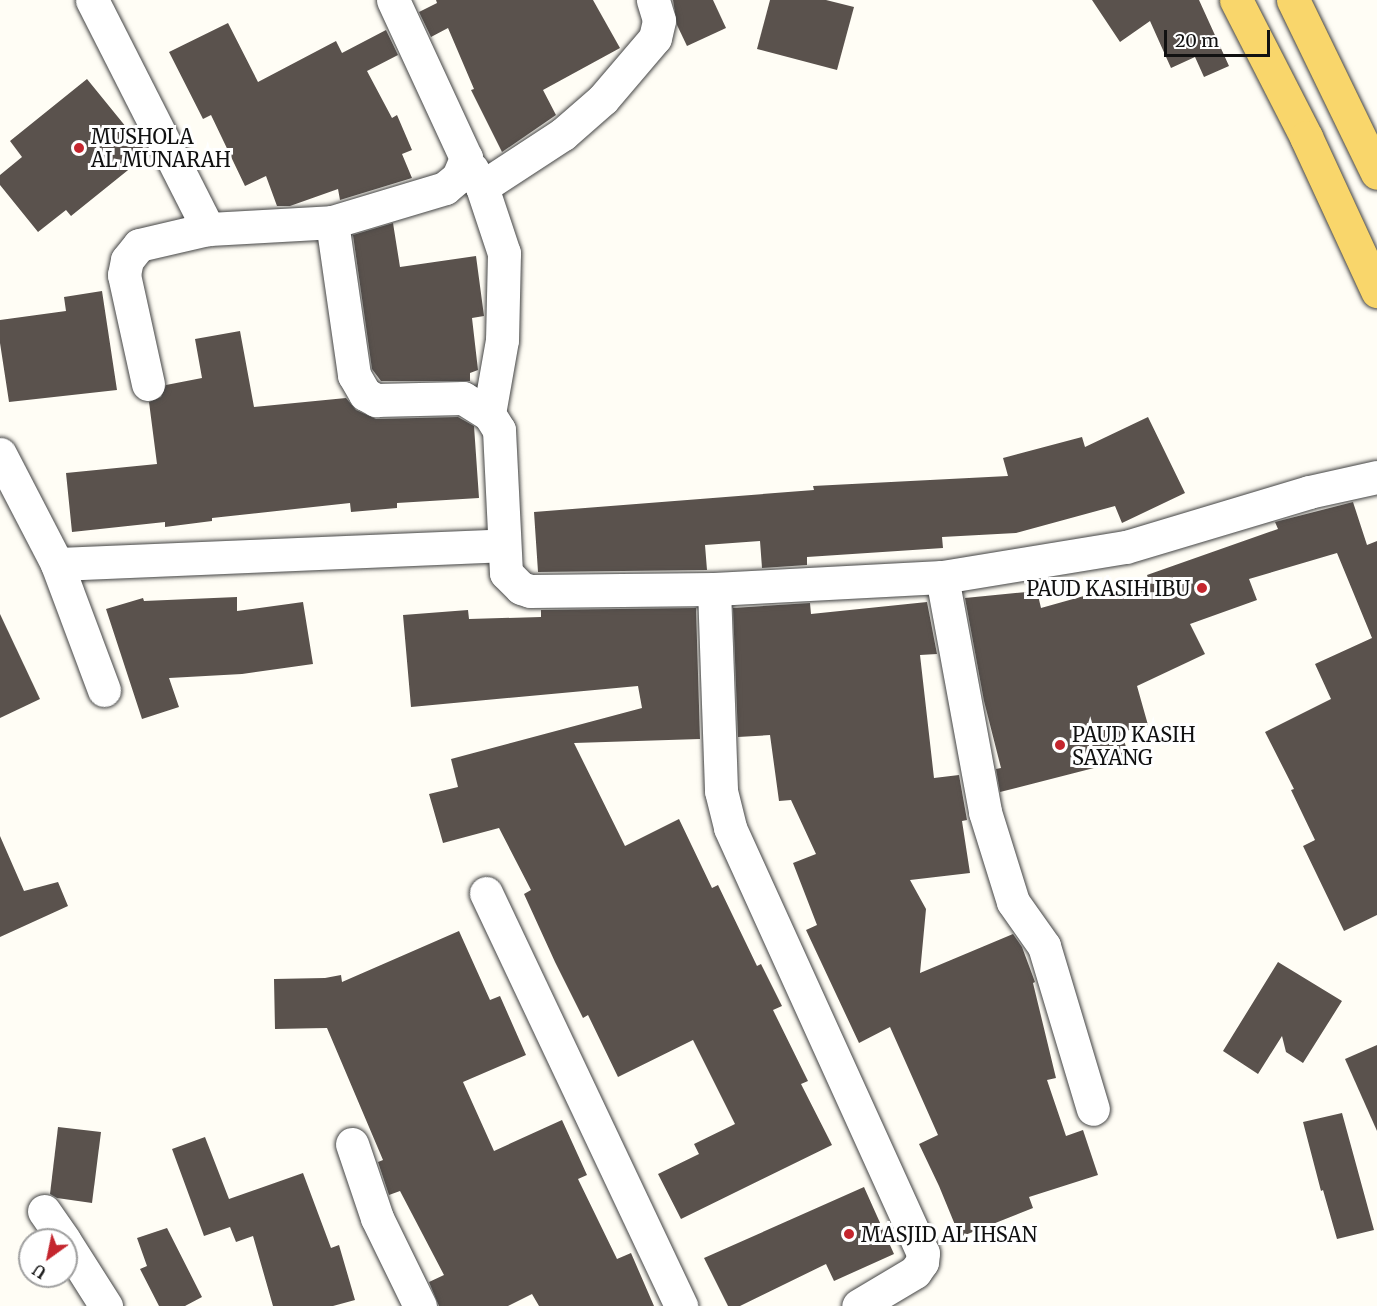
<!DOCTYPE html>
<html>
<head>
<meta charset="utf-8">
<style>
	body { margin:0 }
	#map { position:relative; width:1377px; height:1306px; overflow:hidden; background:#fffdf5; font-family:Merriweather,serif }
	div>[style] { position:absolute }
	[style*='--x'] { left:calc(var(--x)*1px); top:calc(var(--y)*1px); width:calc(var(--w)*1px); rotate:calc(var(--a)*1deg) }
	.building>* { inset:0; background:#5a524d }
	.roads { filter:drop-shadow(0 0 2px #444) drop-shadow(0 0 2px #444) }
	.minor>* { height:33px; margin:-16.5px; padding:0 16.5px; transform-origin:16.5px; border-radius:16.5px; background:#fff }
	.major>* { height:33px; margin:-16.5px; padding:0 16.5px; transform-origin:16.5px; border-radius:16.5px; background:#f9d66b }
	.dots>* { width:16px; height:16px; translate:-50% -50%; box-sizing:border-box; border:3px solid #fff; border-radius:50% }
	span { translate:-50% -50%; white-space:nowrap; text-align:center; line-height:1.15; -webkit-text-stroke:6px #fff; paint-order:stroke }
	.poi-label { font-size:20px; color:#111 }
	.left { translate:0 -50%; text-align:left }
	.right { translate:-100% -50%; text-align:right }
	.north { position:absolute; left:18px; top:1228px; width:60px; height:60px; box-sizing:border-box; background:#fff; border:2px solid #a0a0a0; border-radius:50%; rotate:213deg; font-size:16px; font-weight:700; line-height:24px; text-align:center; color:#111 }
	.north::after { content:''; display:block; margin:auto; width:21px; height:27px; background:#c4262e; clip-path:polygon(50% 0,100% 100%,50% 72%,0 100%) }
	.scale { position:absolute; left:1164px; top:30px; width:106px; height:27px; box-sizing:border-box; border:3px solid #111; border-top:0; padding-left:8px; font-size:18px; line-height:21px; white-space:nowrap; color:#111; -webkit-text-stroke:4px #fff; paint-order:stroke }
</style>
</head>
<body>
<div id="map">
	<div class="building">
		<div style="clip-path:polygon(436px 0,593px 0,620px 48px,543px 90px,556px 115px,502px 152px,471px 90px,474px 89px,448px 28px,431px 37px,419px 12px,437px 3px)"></div>
		<div style="clip-path:polygon(673px 0,713px 0,726px 28px,687px 46px,677px 25px)"></div>
		<div style="clip-path:polygon(770px 0,826px 0,854px 7px,837px 70px,757px 49px)"></div>
		<div style="clip-path:polygon(1092px 0,1199px 0,1229px 66px,1204px 77px,1195px 57px,1171px 68px,1150px 21px,1120px 42px)"></div>
		<div style="clip-path:polygon(228px 23px,258px 82px,336px 41px,342px 53px,386px 30px,398px 55px,367px 71px,392px 118px,397px 115px,412px 150px,402px 154px,412px 178px,340px 200px,338px 189px,290px 206px,277px 206px,266px 176px,245px 186px,211px 115px,203px 119px,169px 52px)"></div>
		<div style="clip-path:polygon(87px 79px,148px 154px,71px 216px,66px 210px,38px 232px,0 185px,0 175px,22px 157px,10px 141px)"></div>
		<div style="clip-path:polygon(393px 223px,400px 267px,476px 256px,484px 316px,472px 318px,478px 370px,470px 373px,470px 381px,381px 381px,372px 369px,353px 235px)"></div>
		<div style="clip-path:polygon(102px 291px,117px 390px,9px 402px,0 343px,0 320px,66px 311px,64px 297px)"></div>
		<div style="clip-path:polygon(240px 331px,254px 407px,346px 398px,356px 410px,376px 419px,458px 417px,474px 426px,479px 498px,397px 503px,397px 508px,351px 512px,350px 503px,212px 518px,212px 521px,165px 527px,165px 522px,72px 532px,66px 473px,157px 464px,149px 402px,161px 397px,166px 385px,202px 378px,195px 339px)"></div>
		<div style="clip-path:polygon(1148px 417px,1185px 493px,1122px 523px,1115px 506px,1016px 533px,942px 537px,943px 548px,807px 557px,807px 565px,762px 568px,760px 541px,705px 545px,707px 570px,538px 572px,534px 512px,814px 490px,813px 486px,1008px 476px,1003px 458px,1082px 437px,1085px 447px)"></div>
		<div style="clip-path:polygon(1353px 502px,1367px 545px,1377px 541px,1377px 915px,1344px 931px,1303px 846px,1315px 840px,1291px 790px,1294px 789px,1265px 732px,1331px 699px,1315px 664px,1372px 638px,1337px 553px,1249px 579px,1257px 600px,1190px 624px,1205px 654px,1137px 686px,1148px 725px,1122px 732px,1129px 759px,1000px 792px,996px 769px,1001px 768px,984px 701px,965px 598px,1037px 591px,1041px 608px,1148px 578px,1147px 575px,1278px 529px,1275px 522px)"></div>
		<div style="clip-path:polygon(237px 597px,237px 611px,303px 602px,313px 664px,242px 674px,169px 678px,179px 707px,142px 719px,106px 609px,143px 598px,144px 601px)"></div>
		<div style="clip-path:polygon(927px 602px,937px 654px,920px 655px,934px 778px,959px 775px,967px 820px,962px 821px,970px 873px,910px 880px,926px 909px,920px 973px,1013px 934px,1022px 947px,1035px 982px,1033px 983px,1056px 1078px,1047px 1080px,1066px 1136px,1083px 1130px,1098px 1175px,1029px 1197px,1033px 1208px,960px 1237px,939px 1186px,919px 1144px,938px 1135px,890px 1027px,859px 1043px,806px 930px,817px 925px,793px 863px,816px 854px,791px 800px,779px 801px,770px 735px,738px 737px,733px 608px,810px 603px,811px 614px)"></div>
		<div style="clip-path:polygon(696px 608px,700px 739px,574px 743px,625px 846px,679px 819px,712px 888px,718px 885px,757px 966px,761px 964px,782px 1006px,773px 1010px,808px 1081px,801px 1084px,832px 1145px,681px 1219px,658px 1174px,699px 1154px,694px 1144px,735px 1124px,693px 1040px,618px 1077px,588px 1015px,583px 1018px,555px 962px,524px 894px,531px 890px,499px 828px,443px 843px,429px 794px,458px 787px,451px 759px,642px 708px,638px 686px,411px 707px,403px 615px,468px 610px,469px 619px,541px 617px,541px 610px)"></div>
		<div style="clip-path:polygon(0 614px,40px 699px,0 718px)"></div>
		<div style="clip-path:polygon(0 836px,24px 891px,58px 882px,68px 906px,0 937px)"></div>
		<div style="clip-path:polygon(459px 931px,490px 1000px,500px 996px,526px 1055px,463px 1082px,494px 1151px,562px 1120px,587px 1175px,578px 1179px,617px 1259px,631px 1253px,654px 1306px,539px 1306px,532px 1294px,508px 1306px,439px 1306px,429px 1282px,444px 1275px,400px 1191px,389px 1195px,378px 1162px,383px 1160px,327px 1028px,275px 1029px,274px 979px,325px 978px,341px 975px,342px 982px)"></div>
		<div style="clip-path:polygon(1278px 962px,1342px 1001px,1303px 1063px,1286px 1052px,1282px 1036px,1258px 1074px,1223px 1051px)"></div>
		<div style="clip-path:polygon(1377px 1045px,1377px 1131px,1345px 1059px)"></div>
		<div style="clip-path:polygon(1342px 1113px,1374px 1230px,1337px 1239px,1323px 1190px,1321px 1191px,1303px 1122px)"></div>
		<div style="clip-path:polygon(58px 1127px,101px 1132px,92px 1203px,57px 1198px,50px 1194px)"></div>
		<div style="clip-path:polygon(205px 1137px,229px 1199px,303px 1173px,331px 1248px,339px 1245px,355px 1300px,333px 1306px,273px 1306px,253px 1236px,236px 1242px,230px 1227px,204px 1236px,172px 1149px)"></div>
		<div style="clip-path:polygon(864px 1187px,894px 1254px,834px 1281px,826px 1264px,740px 1306px,728px 1306px,704px 1258px)"></div>
		<div style="clip-path:polygon(167px 1228px,202px 1297px,185px 1306px,159px 1306px,140px 1269px,147px 1266px,137px 1238px)"></div>
	</div>
	<div class="roads">
		<div class="minor">
			<div style="--x:92;--y:0;--w:257;--a:63.1"></div>
			<div style="--x:208;--y:229;--w:124;--a:-3.2"></div>
			<div style="--x:332;--y:222;--w:155;--a:81.8"></div>
			<div style="--x:354;--y:375;--w:22;--a:60"></div>
			<div style="--x:365;--y:394;--w:13;--a:29"></div>
			<div style="--x:376;--y:400;--w:87;--a:-1.3"></div>
			<div style="--x:463;--y:398;--w:31;--a:32"></div>
			<div style="--x:489;--y:414;--w:19;--a:58"></div>
			<div style="--x:499;--y:430;--w:143;--a:87.2"></div>
			<div style="--x:506;--y:573;--w:21;--a:45"></div>
			<div style="--x:521;--y:588;--w:9;--a:18"></div>
			<div style="--x:530;--y:591;--w:184;--a:-0.6"></div>
			<div style="--x:714;--y:589;--w:228;--a:-3"></div>
			<div style="--x:942;--y:577;--w:186;--a:-9.3"></div>
			<div style="--x:1126;--y:547;--w:191;--a:-16.7"></div>
			<div style="--x:1309;--y:492;--w:70;--a:-12.4"></div>
			<div style="--x:472;--y:169;--w:21;--a:61"></div>
			<div style="--x:482;--y:187;--w:70;--a:71.6"></div>
			<div style="--x:504;--y:253;--w:87;--a:91.3"></div>
			<div style="--x:502;--y:340;--w:75;--a:100"></div>
			<div style="--x:482;--y:187;--w:97;--a:-33.2"></div>
			<div style="--x:563;--y:134;--w:53;--a:-41.2"></div>
			<div style="--x:603;--y:99;--w:80;--a:-49.6"></div>
			<div style="--x:655;--y:38;--w:18;--a:-77"></div>
			<div style="--x:659;--y:20;--w:21;--a:-107"></div>
			<div style="--x:332;--y:222;--w:118;--a:-16.7"></div>
			<div style="--x:445;--y:188;--w:17;--a:-40"></div>
			<div style="--x:458;--y:177;--w:21;--a:-67"></div>
			<div style="--x:466;--y:158;--w:174;--a:-114.8"></div>
			<div style="--x:148;--y:384;--w:112;--a:-102.4"></div>
			<div style="--x:124;--y:275;--w:15;--a:-79"></div>
			<div style="--x:127;--y:260;--w:19;--a:-51"></div>
			<div style="--x:139;--y:245;--w:71;--a:-13.1"></div>
			<div style="--x:0;--y:454;--w:124;--a:62.6"></div>
			<div style="--x:942;--y:577;--w:239;--a:79.6"></div>
			<div style="--x:985;--y:812;--w:94;--a:72.7"></div>
			<div style="--x:1013;--y:902;--w:54;--a:54.8"></div>
			<div style="--x:1044;--y:946;--w:170;--a:73.3"></div>
			<div style="--x:714;--y:589;--w:202;--a:88"></div>
			<div style="--x:721;--y:791;--w:38;--a:76"></div>
			<div style="--x:730;--y:828;--w:467;--a:65.6"></div>
			<div style="--x:923;--y:1253;--w:9;--a:96"></div>
			<div style="--x:922;--y:1262;--w:12;--a:125"></div>
			<div style="--x:915;--y:1272;--w:66;--a:149.2"></div>
			<div style="--x:104;--y:690;--w:134;--a:-110.5"></div>
			<div style="--x:57;--y:564;--w:446;--a:-2.4"></div>
			<div style="--x:486;--y:893;--w:457;--a:64.7"></div>
			<div style="--x:352;--y:1144;--w:78;--a:71.3"></div>
			<div style="--x:377;--y:1218;--w:98;--a:64"></div>
			<div style="--x:44;--y:1211;--w:35;--a:55"></div>
			<div style="--x:66;--y:1243;--w:75;--a:57.6"></div>
		</div>
		<div class="major">
			<div style="--x:1236;--y:0;--w:154;--a:62.9"></div>
			<div style="--x:1306;--y:137;--w:170;--a:65.2"></div>
			<div style="--x:1293;--y:0;--w:192;--a:64.1"></div>
		</div>
	</div>
	<div class="dots">
		<div style="left:79px;top:148px;background:#c4262e"></div>
		<div style="left:1202px;top:588px;background:#c4262e"></div>
		<div style="left:1060px;top:745px;background:#c4262e"></div>
		<div style="left:849px;top:1234px;background:#c4262e"></div>
	</div>
	<div class="poi-label">
		<span class="left" style="left:91px;top:148px">MUSHOLA<br>AL MUNARAH</span>
		<span class="right" style="left:1190px;top:588px">PAUD KASIH IBU</span>
		<span class="left" style="left:1072px;top:746px">PAUD KASIH<br>SAYANG</span>
		<span class="left" style="left:861px;top:1234px">MASJID AL IHSAN</span>
	</div>
	<div class="north">U</div>
	<div class="scale">20 m</div>
</div>
</body>
</html>
